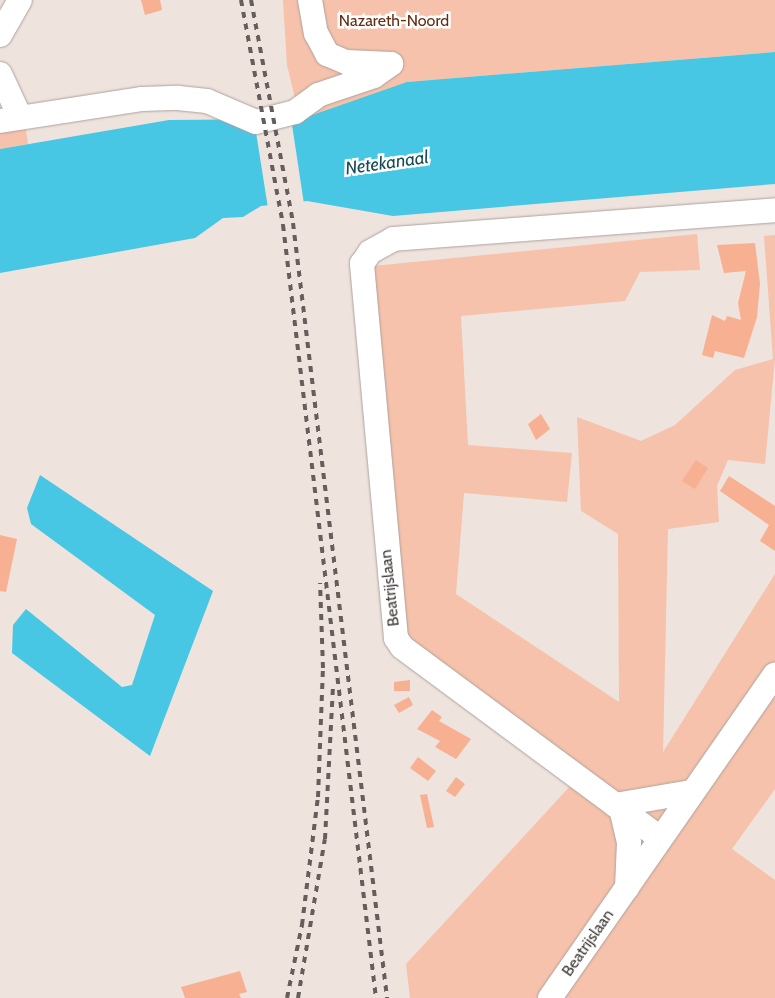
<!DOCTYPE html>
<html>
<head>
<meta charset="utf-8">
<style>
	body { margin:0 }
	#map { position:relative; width:775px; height:998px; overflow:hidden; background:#efe3de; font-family:Cabin,sans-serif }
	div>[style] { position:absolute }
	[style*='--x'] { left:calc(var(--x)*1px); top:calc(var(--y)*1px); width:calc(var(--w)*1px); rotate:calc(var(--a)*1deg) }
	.green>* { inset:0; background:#f6c2ab }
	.water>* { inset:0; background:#47c7e4 }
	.pier>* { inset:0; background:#efe3de }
	.building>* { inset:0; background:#f7b091 }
	.roads { filter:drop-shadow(0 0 1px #ada29d) drop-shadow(0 0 1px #ada29d) }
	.minor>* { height:24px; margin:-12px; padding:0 12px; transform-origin:12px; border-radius:12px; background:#fff }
	.rail>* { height:4px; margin-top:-2px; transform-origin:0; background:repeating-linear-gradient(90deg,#655e5c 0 6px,transparent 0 12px) }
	span { translate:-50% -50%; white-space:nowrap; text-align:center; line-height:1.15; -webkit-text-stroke:5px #fff; paint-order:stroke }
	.park-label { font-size:16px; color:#642d12 }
	.street-label { font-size:16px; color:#3f3a38 }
	.water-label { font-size:18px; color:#144b57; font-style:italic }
</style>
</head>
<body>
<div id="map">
	<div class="green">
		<div style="clip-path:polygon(283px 0,775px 0,775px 52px,407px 82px,301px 124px,287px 65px)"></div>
		<div style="clip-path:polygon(25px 122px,28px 144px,0 149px,0 126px)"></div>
		<div style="clip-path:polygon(697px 234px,700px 270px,640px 272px,625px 301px,461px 316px,468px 445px,572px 453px,567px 502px,464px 493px,456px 594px,619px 702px,618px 534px,581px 511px,577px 417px,641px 441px,675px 425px,735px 370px,773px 359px,764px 236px,775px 235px,775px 359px,765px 464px,728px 460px,717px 486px,719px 522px,668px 529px,663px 752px,775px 574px,775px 789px,732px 849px,775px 880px,775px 998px,410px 998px,406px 964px,584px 771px,406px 641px,373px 266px)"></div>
	</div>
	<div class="water">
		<div style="clip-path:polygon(775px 52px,775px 184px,393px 216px,307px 201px,261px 206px,243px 217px,223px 218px,195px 238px,0 273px,0 149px,169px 120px,301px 119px,407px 82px)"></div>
		<div style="clip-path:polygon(40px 475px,213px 591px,150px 756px,12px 653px,13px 625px,26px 609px,122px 687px,132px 685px,155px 615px,31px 524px,27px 508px)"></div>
	</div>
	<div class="pier">
		<div style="clip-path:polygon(291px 118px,304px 204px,268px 208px,255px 126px)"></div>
	</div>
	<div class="building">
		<div style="clip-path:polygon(141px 0,160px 0,162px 10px,145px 15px)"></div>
		<div style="clip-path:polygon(755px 243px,760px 284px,757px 317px,744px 358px,715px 351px,713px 358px,702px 355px,712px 315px,725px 321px,727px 316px,741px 320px,738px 303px,746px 271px,724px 273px,717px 245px)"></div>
		<div style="clip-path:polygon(541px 414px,550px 429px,536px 440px,528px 424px)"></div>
		<div style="clip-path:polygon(696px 460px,708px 468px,695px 489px,682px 481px)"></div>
		<div style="clip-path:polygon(729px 476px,775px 506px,775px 551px,760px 541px,769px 525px,720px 491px)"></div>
		<div style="clip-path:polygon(0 535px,17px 539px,6px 592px,0 591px)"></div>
		<div style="clip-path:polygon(410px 680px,410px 691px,394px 691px,394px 682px)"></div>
		<div style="clip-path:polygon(409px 697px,413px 705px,399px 713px,394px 705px)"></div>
		<div style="clip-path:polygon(432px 710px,442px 717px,439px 721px,471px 739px,456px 759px,435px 747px,440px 741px,417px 729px)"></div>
		<div style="clip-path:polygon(418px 757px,436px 771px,428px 781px,410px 768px)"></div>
		<div style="clip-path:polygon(456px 777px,465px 784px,455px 797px,446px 791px)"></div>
		<div style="clip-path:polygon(427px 794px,434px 827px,427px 828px,420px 795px)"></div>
		<div style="clip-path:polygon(240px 971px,247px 992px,239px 994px,241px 998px,185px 998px,181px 987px)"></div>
	</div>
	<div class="roads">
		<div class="minor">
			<div style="--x:310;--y:0;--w:34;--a:80"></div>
			<div style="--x:316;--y:33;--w:24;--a:62"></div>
			<div style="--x:327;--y:54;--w:21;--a:23"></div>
			<div style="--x:346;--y:62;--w:45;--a:2.5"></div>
			<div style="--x:0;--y:35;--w:40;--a:-60.3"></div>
			<div style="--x:0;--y:74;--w:47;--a:65.1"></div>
			<div style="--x:0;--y:121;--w:144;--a:-8.8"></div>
			<div style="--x:142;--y:99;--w:36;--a:-2"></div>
			<div style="--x:178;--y:98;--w:29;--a:6"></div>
			<div style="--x:207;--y:101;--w:53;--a:23.2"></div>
			<div style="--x:256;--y:122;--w:40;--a:-14.4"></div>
			<div style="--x:295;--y:112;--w:29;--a:-36"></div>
			<div style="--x:318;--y:95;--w:59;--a:-18.7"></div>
			<div style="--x:374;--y:76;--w:21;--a:-35"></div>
			<div style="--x:615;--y:805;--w:77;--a:-9.7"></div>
			<div style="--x:621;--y:808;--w:35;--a:77"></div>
			<div style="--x:629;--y:842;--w:46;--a:92.5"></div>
			<div style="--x:660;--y:838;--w:321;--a:-143.5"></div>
			<div style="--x:402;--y:647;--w:11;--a:-124"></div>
			<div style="--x:396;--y:638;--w:376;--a:-95.2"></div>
			<div style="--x:362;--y:264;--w:14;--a:-56"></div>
			<div style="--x:370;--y:252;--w:26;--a:-29"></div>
			<div style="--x:393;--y:239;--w:383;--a:-4.3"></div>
			<div style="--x:550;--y:998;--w:394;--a:-55.2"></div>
		</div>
	</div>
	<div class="rail">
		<div style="--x:241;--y:0;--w:229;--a:79.4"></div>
		<div style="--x:283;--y:225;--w:779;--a:83.14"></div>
		<div style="--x:251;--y:0;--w:227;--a:79.3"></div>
		<div style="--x:293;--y:223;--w:781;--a:83.08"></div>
		<div style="--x:287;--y:998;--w:75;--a:-78.4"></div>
		<div style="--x:302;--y:925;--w:129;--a:-82.9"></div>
		<div style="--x:318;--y:797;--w:129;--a:-87.8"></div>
		<div style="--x:323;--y:668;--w:85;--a:-92"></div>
		<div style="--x:298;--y:998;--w:161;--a:-80.4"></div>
		<div style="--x:325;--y:839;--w:151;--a:-87"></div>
	</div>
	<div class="park-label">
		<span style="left:394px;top:21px">Nazareth-Noord</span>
	</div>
	<div class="street-label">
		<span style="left:390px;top:588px;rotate:-96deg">Beatrijslaan</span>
		<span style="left:588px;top:943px;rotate:-55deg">Beatrijslaan</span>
	</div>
	<div class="water-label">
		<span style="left:387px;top:163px;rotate:-8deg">Netekanaal</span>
	</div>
</div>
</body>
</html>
